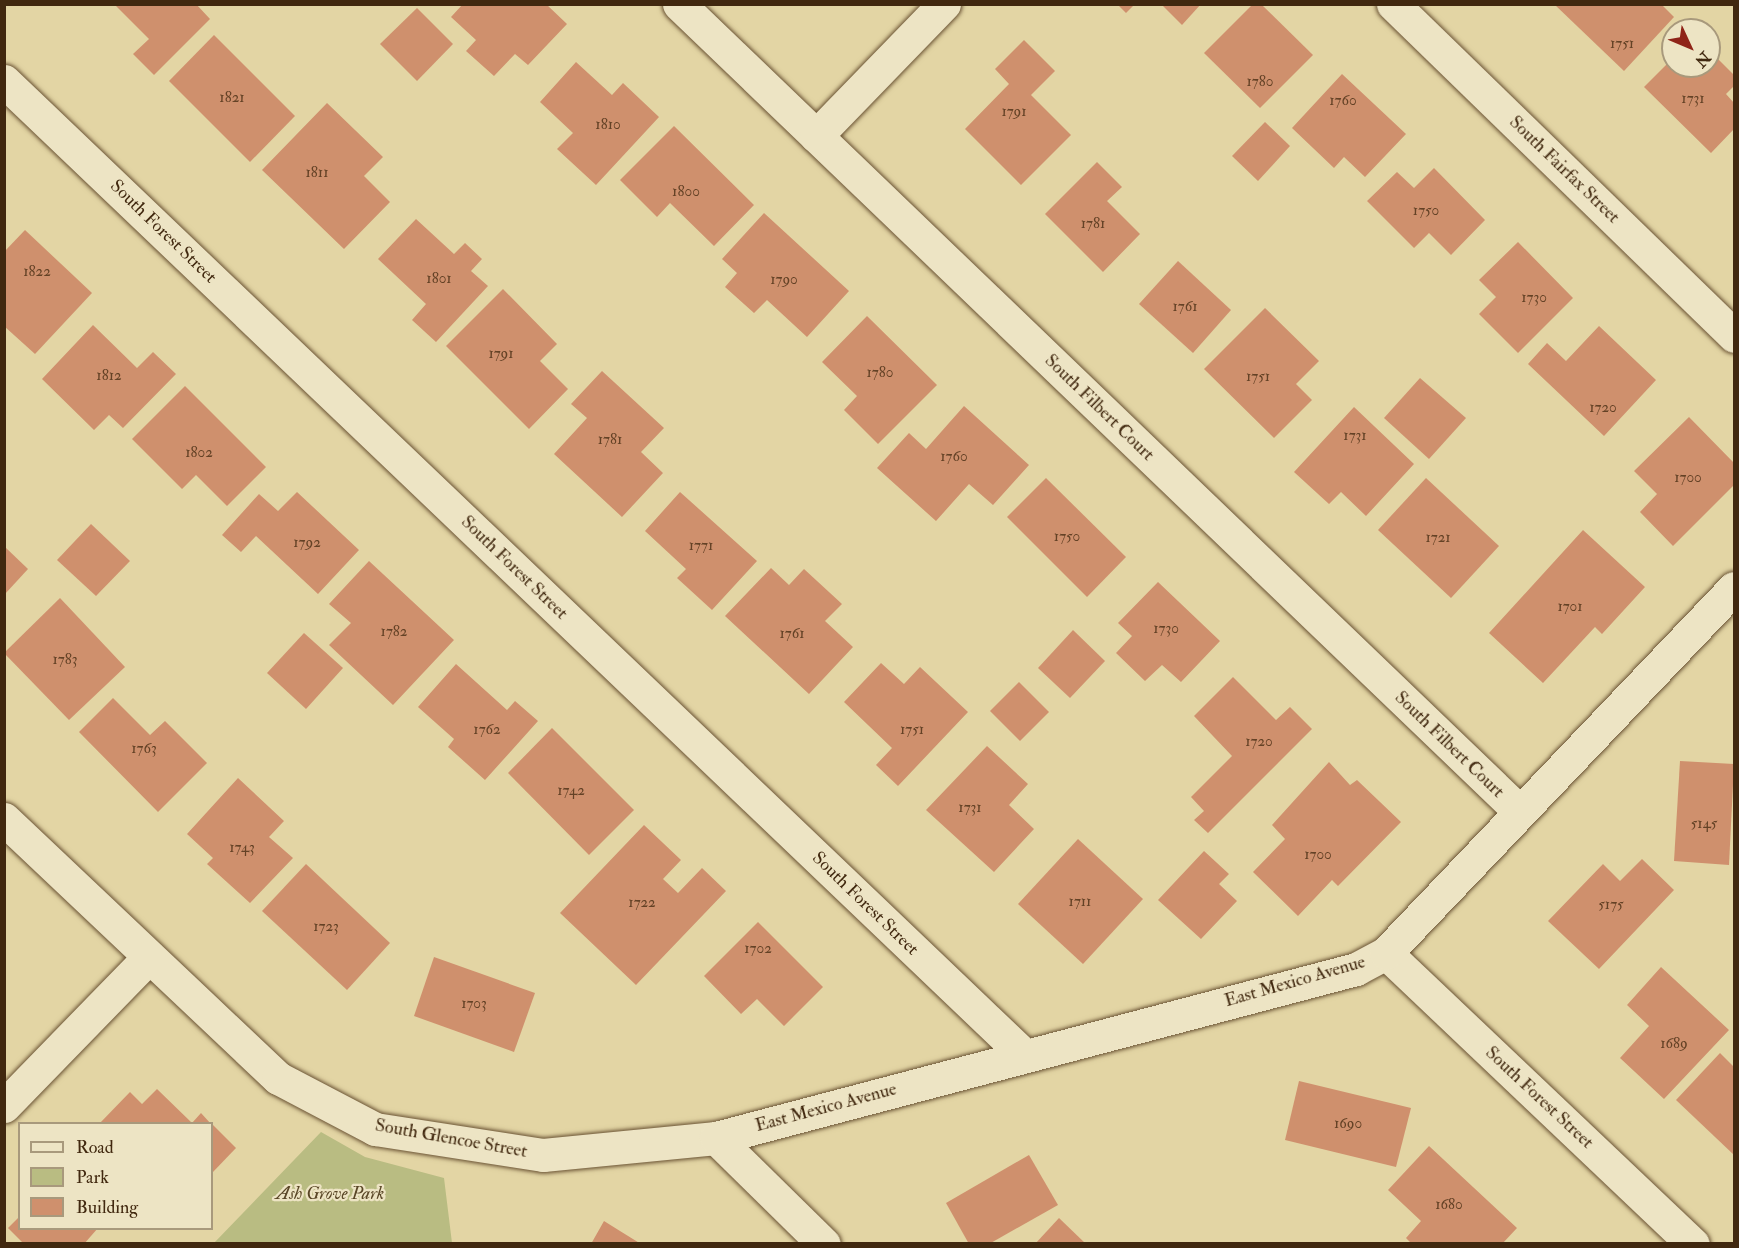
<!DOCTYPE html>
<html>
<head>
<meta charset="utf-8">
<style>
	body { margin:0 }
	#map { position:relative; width:1739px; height:1248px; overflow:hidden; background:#e3d5a4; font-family:"IM FELL Double Pica",serif }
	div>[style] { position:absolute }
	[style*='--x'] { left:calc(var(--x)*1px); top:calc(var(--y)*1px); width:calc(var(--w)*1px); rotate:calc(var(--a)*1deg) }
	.green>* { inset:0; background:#b9bc82 }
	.building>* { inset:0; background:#cf906d }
	.roads { filter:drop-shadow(0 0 2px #6a5334) drop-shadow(0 0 2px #6a5334) }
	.minor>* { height:33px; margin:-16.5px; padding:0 16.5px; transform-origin:16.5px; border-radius:16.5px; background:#ede4c4 }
	.tertiary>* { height:33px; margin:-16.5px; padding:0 16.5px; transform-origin:16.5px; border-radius:16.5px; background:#ede4c4 }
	span { translate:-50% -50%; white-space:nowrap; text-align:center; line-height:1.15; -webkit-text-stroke:4.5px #ede4c4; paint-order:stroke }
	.number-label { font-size:15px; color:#644226 }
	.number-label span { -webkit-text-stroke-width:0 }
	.street-label { font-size:18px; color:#41280f }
	.park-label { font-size:18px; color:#594626; font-style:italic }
	.frame { position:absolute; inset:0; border:6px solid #41280f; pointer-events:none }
	.legend { position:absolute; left:18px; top:1122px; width:195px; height:108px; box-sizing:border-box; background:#ede4c4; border:2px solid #a8997c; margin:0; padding:8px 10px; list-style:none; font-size:18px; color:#41280f }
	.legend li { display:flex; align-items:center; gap:12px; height:30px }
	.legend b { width:30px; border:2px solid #a8997c }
	.north { position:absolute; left:1661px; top:18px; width:60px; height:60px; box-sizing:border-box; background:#ede4c4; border:2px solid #a8997c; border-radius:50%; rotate:134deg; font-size:16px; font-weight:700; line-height:24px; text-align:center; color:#41280f }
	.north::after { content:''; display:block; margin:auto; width:21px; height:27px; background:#8f2418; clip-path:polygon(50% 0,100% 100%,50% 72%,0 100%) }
</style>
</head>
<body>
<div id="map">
	<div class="green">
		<div style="clip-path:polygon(321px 1132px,365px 1157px,444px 1178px,452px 1243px,214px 1243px)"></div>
	</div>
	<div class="building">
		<div style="clip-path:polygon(114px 4px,196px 4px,210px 19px,154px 75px,133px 54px,149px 39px)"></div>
		<div style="clip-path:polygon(463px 4px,546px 4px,567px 24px,528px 65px,515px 54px,494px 76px,466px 51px,476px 40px,451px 17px)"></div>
		<div style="clip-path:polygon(1117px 4px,1135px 4px,1126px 13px)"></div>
		<div style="clip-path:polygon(1161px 4px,1201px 4px,1182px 25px)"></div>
		<div style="clip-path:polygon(1554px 4px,1661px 4px,1674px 17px,1624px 71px)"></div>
		<div style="clip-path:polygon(1252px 5px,1262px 5px,1313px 55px,1260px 108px,1204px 53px)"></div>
		<div style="clip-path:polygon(417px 8px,453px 44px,417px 81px,380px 44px)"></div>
		<div style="clip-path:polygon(214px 35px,295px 116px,250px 162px,169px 81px)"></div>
		<div style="clip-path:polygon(1024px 40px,1055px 71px,1031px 95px,1071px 135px,1021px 185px,965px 129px,1009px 84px,995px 69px)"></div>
		<div style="clip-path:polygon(1709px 50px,1734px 75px,1734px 86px,1726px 94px,1734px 103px,1734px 129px,1711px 153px,1644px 87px,1673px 58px,1673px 66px,1709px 66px)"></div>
		<div style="clip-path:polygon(576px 62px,612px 95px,623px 83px,659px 117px,596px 185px,557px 149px,573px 133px,540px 102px)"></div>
		<div style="clip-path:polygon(1342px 74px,1406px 134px,1365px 177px,1344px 157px,1334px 168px,1292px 128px)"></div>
		<div style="clip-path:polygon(327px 103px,383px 157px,364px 176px,390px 202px,344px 249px,262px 170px)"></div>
		<div style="clip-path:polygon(1265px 122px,1290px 146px,1258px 181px,1232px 156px)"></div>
		<div style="clip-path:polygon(674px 126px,754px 205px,714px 246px,670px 203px,657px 217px,620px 180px)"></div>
		<div style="clip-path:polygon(1097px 162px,1122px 187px,1107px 201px,1140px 234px,1103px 272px,1045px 214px)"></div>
		<div style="clip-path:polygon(1434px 168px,1485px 220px,1451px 255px,1429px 233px,1414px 248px,1367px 201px,1397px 172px,1414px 188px)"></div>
		<div style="clip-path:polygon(764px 213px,849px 291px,807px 337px,767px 300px,754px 313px,725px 287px,737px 273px,722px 259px)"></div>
		<div style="clip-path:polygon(416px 219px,454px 254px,465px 243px,482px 259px,471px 271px,488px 286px,436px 342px,412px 320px,426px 304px,378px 259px)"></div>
		<div style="clip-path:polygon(25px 230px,92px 293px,35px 354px,4px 326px,4px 252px)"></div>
		<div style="clip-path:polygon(1518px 242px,1573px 298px,1518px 353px,1479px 314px,1496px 297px,1479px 280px)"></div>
		<div style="clip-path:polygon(1178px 261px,1231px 310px,1193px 353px,1139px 304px)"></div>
		<div style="clip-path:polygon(503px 289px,557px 344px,540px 361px,568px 389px,529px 429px,446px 346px)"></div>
		<div style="clip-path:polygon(1265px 308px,1319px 361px,1296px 384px,1312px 400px,1274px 438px,1204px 369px)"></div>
		<div style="clip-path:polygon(867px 316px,937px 385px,878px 444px,844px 410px,857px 396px,822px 362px)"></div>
		<div style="clip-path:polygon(93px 325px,137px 368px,153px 352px,176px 374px,123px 428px,109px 415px,94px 430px,42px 379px)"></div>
		<div style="clip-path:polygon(1599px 326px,1656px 380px,1604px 436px,1528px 364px,1547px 343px,1566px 361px)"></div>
		<div style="clip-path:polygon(602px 371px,664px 428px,641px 452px,663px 473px,622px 517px,554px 454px,587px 418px,571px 404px)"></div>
		<div style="clip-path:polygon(1420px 378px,1466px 418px,1429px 459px,1384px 418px)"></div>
		<div style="clip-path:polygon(185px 386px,266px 467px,227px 506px,196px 475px,182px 489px,132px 439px)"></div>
		<div style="clip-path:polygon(964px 406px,1029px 465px,993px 505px,969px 484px,936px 521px,877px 468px,909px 433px,926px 449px)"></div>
		<div style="clip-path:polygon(1354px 407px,1414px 464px,1366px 516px,1341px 492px,1329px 504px,1294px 472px)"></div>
		<div style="clip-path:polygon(1689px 417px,1734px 463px,1734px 485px,1673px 546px,1640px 512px,1657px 494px,1634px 471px)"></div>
		<div style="clip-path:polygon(1046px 478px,1126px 557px,1087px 597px,1007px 517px)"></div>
		<div style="clip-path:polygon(1426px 478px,1499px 546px,1451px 598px,1378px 530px)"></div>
		<div style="clip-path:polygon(297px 492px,359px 550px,318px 594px,256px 536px,241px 552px,222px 535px,259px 494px,278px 511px)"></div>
		<div style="clip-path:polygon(680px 492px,757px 561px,712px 610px,677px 578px,686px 569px,645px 531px)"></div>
		<div style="clip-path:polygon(91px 524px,130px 561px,96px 596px,57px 560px)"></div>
		<div style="clip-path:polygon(1583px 530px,1645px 587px,1602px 634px,1595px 627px,1543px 683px,1489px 633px)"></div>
		<div style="clip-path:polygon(5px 547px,28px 569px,5px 594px)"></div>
		<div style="clip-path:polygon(369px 561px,454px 640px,393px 705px,329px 645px,351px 623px,329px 604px)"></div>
		<div style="clip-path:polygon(771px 568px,789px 585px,804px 569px,842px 604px,825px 621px,853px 647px,809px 694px,725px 616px)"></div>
		<div style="clip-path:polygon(1158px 582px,1220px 641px,1181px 682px,1162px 665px,1145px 681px,1116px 653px,1132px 636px,1118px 623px)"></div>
		<div style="clip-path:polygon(60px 598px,125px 667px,69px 720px,4px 653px)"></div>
		<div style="clip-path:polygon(1073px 630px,1105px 661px,1070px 698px,1038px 668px)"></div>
		<div style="clip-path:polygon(304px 633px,343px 668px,306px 709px,267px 673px)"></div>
		<div style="clip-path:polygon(881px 663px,904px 684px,920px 667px,968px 712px,898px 786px,876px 765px,892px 748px,844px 702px)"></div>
		<div style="clip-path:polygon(456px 664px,507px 710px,515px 701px,538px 721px,485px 780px,448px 747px,454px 739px,418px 707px)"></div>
		<div style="clip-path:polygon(1233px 677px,1276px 720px,1290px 707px,1312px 729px,1208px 833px,1194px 820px,1204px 811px,1191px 797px,1232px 756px,1194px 716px)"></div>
		<div style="clip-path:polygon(1019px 682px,1049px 712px,1020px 741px,990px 711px)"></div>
		<div style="clip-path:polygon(113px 698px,150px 735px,165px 721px,207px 763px,158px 812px,79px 732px)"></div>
		<div style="clip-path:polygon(552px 728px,634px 810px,589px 855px,508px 773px)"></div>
		<div style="clip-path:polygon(987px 746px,1028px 784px,1009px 805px,1034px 829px,994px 872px,926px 810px)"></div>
		<div style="clip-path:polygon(1680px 761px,1734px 764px,1729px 865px,1674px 861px)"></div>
		<div style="clip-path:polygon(1329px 762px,1350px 785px,1357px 780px,1401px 822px,1338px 886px,1332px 880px,1298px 916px,1253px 872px,1285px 839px,1272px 825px)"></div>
		<div style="clip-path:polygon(238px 778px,284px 821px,269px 837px,293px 858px,250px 903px,207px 864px,213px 858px,187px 834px)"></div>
		<div style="clip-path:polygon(644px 825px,681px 860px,663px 879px,678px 893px,702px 868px,726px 891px,636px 985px,560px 913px)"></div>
		<div style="clip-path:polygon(1078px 839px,1143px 899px,1083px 964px,1018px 904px)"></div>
		<div style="clip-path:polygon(1204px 851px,1229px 874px,1219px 884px,1237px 901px,1201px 939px,1158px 900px)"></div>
		<div style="clip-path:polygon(1642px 859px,1674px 890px,1599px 969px,1548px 921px,1603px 864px,1620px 881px)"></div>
		<div style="clip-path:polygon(306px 864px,390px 943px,347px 990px,262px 911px)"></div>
		<div style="clip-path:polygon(758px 922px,823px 987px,784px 1026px,757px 999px,741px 1014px,704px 976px)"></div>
		<div style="clip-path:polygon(434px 957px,535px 993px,514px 1052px,414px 1016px)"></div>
		<div style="clip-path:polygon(1661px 967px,1729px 1030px,1664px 1099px,1620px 1058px,1649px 1026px,1627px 1005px)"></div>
		<div style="clip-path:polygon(1720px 1053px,1734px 1067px,1734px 1155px,1676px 1100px)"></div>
		<div style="clip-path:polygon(1299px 1081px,1411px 1108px,1396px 1167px,1285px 1140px)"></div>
		<div style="clip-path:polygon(157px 1089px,192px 1123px,201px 1113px,211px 1124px,99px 1124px,130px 1092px,142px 1104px)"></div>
		<div style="clip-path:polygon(212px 1124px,236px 1148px,212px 1173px)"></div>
		<div style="clip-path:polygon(1429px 1146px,1517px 1228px,1502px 1244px,1412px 1244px,1406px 1238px,1421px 1221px,1388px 1190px)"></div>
		<div style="clip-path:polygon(1029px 1155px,1058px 1205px,989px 1244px,969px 1244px,946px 1203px)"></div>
		<div style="clip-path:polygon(20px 1216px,20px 1228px,98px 1228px,84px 1244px,24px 1244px,8px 1228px)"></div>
		<div style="clip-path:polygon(1059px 1218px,1086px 1244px,1035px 1244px)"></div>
		<div style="clip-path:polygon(604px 1221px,620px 1231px,641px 1244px,591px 1244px)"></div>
	</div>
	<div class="roads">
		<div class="minor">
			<div style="--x:679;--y:4;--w:1165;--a:43.85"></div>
			<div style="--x:1393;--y:4;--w:476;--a:44.2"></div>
			<div style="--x:4;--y:81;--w:1410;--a:43.68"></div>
			<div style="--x:816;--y:136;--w:184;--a:-45.9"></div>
			<div style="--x:4;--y:819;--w:377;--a:43.4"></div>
			<div style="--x:278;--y:1078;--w:110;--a:27.7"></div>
			<div style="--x:375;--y:1129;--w:170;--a:8.8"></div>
			<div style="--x:543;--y:1155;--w:174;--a:-5.6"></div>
			<div style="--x:716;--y:1138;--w:151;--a:44.5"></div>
			<div style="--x:1386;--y:953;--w:423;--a:43.5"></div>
			<div style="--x:4;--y:1106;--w:208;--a:-45.8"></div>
		</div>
		<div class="tertiary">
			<div style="--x:716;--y:1138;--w:662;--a:-14.79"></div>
			<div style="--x:1356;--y:969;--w:34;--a:-28"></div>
			<div style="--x:1386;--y:953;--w:504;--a:-46.37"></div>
		</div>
	</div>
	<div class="number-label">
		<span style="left:1622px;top:44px">1751</span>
		<span style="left:1260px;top:82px">1780</span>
		<span style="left:232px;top:98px">1821</span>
		<span style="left:1693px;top:99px">1731</span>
		<span style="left:1343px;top:101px">1760</span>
		<span style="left:1014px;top:112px">1791</span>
		<span style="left:608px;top:125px">1810</span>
		<span style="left:317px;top:173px">1811</span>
		<span style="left:686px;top:192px">1800</span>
		<span style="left:1426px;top:211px">1750</span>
		<span style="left:1093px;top:224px">1781</span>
		<span style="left:37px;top:272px">1822</span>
		<span style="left:439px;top:279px">1801</span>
		<span style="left:784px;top:280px">1790</span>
		<span style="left:1534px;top:298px">1730</span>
		<span style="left:1185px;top:307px">1761</span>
		<span style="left:501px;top:354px">1791</span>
		<span style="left:880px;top:373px">1780</span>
		<span style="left:109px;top:376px">1812</span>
		<span style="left:1258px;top:377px">1751</span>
		<span style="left:1603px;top:408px">1720</span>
		<span style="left:1355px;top:436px">1731</span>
		<span style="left:610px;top:440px">1781</span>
		<span style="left:199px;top:453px">1802</span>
		<span style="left:954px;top:457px">1760</span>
		<span style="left:1688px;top:478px">1700</span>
		<span style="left:1067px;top:537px">1750</span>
		<span style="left:1438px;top:538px">1721</span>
		<span style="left:307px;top:543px">1792</span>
		<span style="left:701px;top:546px">1771</span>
		<span style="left:1570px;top:607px">1701</span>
		<span style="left:1166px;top:629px">1730</span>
		<span style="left:394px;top:632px">1782</span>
		<span style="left:792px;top:634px">1761</span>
		<span style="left:65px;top:660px">1783</span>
		<span style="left:487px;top:730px">1762</span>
		<span style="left:912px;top:730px">1751</span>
		<span style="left:1259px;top:742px">1720</span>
		<span style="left:144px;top:749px">1763</span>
		<span style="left:571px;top:791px">1742</span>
		<span style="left:970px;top:808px">1731</span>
		<span style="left:1704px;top:824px">5145</span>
		<span style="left:242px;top:848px">1743</span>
		<span style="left:1318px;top:855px">1700</span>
		<span style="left:1080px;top:902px">1711</span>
		<span style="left:642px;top:903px">1722</span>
		<span style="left:1611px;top:905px">5175</span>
		<span style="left:326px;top:927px">1723</span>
		<span style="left:758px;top:949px">1702</span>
		<span style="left:474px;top:1004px">1703</span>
		<span style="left:1674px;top:1044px">1689</span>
		<span style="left:1348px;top:1124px">1690</span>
		<span style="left:1449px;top:1205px">1680</span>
	</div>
	<div class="street-label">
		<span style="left:1564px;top:170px;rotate:44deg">South Fairfax Street</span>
		<span style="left:163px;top:232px;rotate:44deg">South Forest Street</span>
		<span style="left:1099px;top:408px;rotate:44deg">South Filbert Court</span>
		<span style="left:514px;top:568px;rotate:44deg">South Forest Street</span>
		<span style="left:1449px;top:745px;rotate:44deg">South Filbert Court</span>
		<span style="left:865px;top:904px;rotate:44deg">South Forest Street</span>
		<span style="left:1295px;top:982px;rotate:-16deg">East Mexico Avenue</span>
		<span style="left:1539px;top:1098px;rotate:43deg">South Forest Street</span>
		<span style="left:826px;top:1108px;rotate:-15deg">East Mexico Avenue</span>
		<span style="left:451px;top:1139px;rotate:10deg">South Glencoe Street</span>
	</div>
	<div class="park-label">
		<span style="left:330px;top:1194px">Ash Grove Park</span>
	</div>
	<div class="frame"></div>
	<ul class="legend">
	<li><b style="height:8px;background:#ede4c4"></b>Road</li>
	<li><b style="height:16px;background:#b9bc82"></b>Park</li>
	<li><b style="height:16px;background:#cf906d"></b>Building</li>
	</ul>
	<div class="north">N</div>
</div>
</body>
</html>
